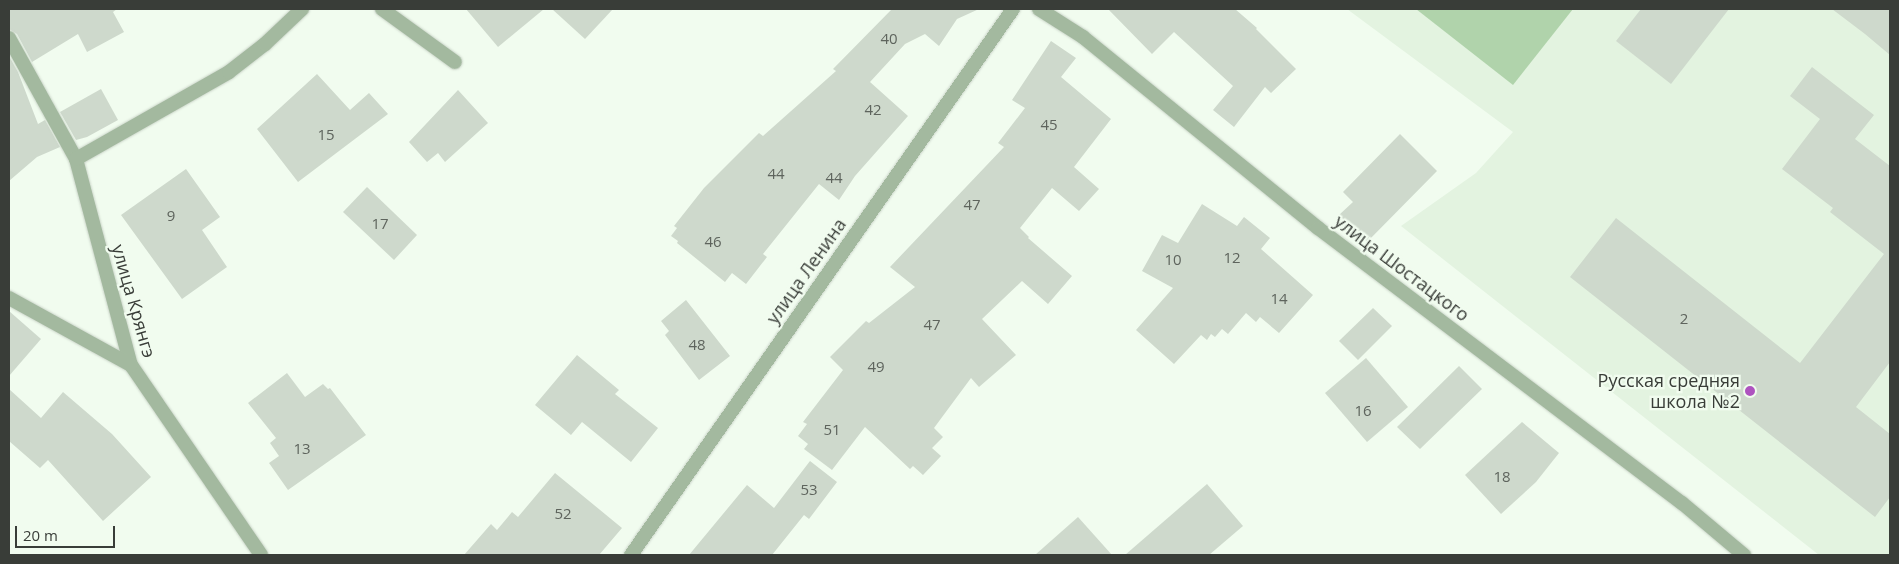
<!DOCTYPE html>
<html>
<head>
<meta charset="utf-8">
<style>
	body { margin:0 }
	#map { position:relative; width:1899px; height:564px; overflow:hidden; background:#f1fcef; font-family:"Open Sans",sans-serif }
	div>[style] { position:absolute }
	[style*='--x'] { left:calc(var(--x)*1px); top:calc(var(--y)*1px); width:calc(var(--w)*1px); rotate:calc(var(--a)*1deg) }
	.built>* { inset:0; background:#e3f3e0 }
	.green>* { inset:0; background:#b0d3ab }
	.building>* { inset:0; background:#ced9cc }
	.roads { filter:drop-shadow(0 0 1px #ccd6ca) drop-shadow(0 0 1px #ccd6ca) }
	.service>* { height:14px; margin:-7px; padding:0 7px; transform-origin:7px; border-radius:7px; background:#a3b99f }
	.minor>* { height:14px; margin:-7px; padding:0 7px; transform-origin:7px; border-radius:7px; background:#a3b99f }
	.tertiary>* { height:14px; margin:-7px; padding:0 7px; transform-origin:7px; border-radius:7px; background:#a3b99f }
	.dots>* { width:14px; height:14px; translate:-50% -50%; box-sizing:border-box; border:2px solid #f1fcef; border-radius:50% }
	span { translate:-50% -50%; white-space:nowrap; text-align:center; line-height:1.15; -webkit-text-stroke:4.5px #f1fcef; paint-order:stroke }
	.number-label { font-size:15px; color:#5e645d }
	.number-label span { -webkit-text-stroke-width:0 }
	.street-label { font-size:18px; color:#393d38 }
	.poi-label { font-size:18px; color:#393d38 }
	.right { translate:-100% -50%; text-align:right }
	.frame { position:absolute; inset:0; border:10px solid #393d38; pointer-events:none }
	.scale { position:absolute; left:15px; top:526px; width:100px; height:22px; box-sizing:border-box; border:2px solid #393d38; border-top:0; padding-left:6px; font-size:15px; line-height:18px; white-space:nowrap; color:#393d38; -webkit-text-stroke:4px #f1fcef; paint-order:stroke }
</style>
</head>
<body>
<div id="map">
	<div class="built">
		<div style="clip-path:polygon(1347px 9px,1890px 9px,1890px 555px,1819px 555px,1401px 226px,1476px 173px,1513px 132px)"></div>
	</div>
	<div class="green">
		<div style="clip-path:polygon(1416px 9px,1573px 9px,1513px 85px)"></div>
	</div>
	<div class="building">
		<div style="clip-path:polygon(9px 9px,117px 9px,113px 12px,124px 32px,87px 52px,78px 34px,32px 62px,17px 34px,9px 29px)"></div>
		<div style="clip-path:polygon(466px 9px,544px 9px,498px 47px)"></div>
		<div style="clip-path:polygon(552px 9px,613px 9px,585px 39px)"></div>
		<div style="clip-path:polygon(892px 9px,979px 9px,957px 19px,939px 46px,925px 34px,905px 44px,870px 82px,908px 116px,855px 176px,839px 200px,819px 184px,763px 254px,767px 257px,746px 284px,732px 273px,725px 282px,677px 243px,678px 241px,671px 236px,677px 228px,674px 226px,704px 188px,759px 133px,763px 136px,836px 71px,833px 69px)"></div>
		<div style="clip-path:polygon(1108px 9px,1235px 9px,1257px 28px,1256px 29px,1296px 69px,1271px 93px,1265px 87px,1234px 127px,1213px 110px,1233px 86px,1174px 32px,1152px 54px)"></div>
		<div style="clip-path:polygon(1641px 9px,1729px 9px,1671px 84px,1616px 41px)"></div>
		<div style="clip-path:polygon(1832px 9px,1890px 9px,1890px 55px,1865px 34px)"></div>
		<div style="clip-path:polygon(1051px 41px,1076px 58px,1061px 77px,1111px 119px,1074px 167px,1099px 189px,1079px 211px,1052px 188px,1020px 228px,1029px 237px,1028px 238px,1072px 276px,1048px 304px,1022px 281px,982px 319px,1016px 355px,979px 387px,971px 378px,934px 428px,943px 437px,932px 448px,941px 456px,923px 475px,913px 466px,910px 469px,865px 427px,832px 470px,804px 449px,808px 444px,798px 436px,807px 424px,803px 422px,843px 370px,830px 357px,866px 321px,869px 323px,915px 287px,890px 267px,1004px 147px,998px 143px,1025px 108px,1012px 100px)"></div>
		<div style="clip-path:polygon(9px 56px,18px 72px,38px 124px,45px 120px,60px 147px,37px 157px,9px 181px)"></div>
		<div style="clip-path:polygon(1812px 67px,1874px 115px,1855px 139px,1890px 166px,1890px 362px,1856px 407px,1890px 434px,1890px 497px,1875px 517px,1570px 277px,1616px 218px,1800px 363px,1884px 254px,1830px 212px,1833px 208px,1782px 169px,1820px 119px,1790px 96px)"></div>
		<div style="clip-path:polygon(317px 74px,350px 110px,369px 93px,388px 114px,298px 182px,257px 129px)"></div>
		<div style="clip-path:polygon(101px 89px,118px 120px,87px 137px,76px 140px,60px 112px)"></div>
		<div style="clip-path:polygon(458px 90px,488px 123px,445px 162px,438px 153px,427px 162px,409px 142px)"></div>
		<div style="clip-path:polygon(1400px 134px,1437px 171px,1367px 242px,1339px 215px,1353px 202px,1343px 192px)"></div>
		<div style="clip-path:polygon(186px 169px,220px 217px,202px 230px,227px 267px,182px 299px,121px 215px)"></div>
		<div style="clip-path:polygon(367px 187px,417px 235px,394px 260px,343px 212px)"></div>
		<div style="clip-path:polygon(1202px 204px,1237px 226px,1244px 217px,1270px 238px,1261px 249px,1313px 295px,1279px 333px,1260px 317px,1256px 322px,1246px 313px,1228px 334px,1222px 329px,1215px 337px,1211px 334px,1207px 340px,1201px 335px,1174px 364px,1136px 330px,1173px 288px,1142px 271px,1162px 235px,1178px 243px)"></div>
		<div style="clip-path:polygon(686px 300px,730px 356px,699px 380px,665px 335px,669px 331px,661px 321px)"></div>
		<div style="clip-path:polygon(1373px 308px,1392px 326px,1358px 360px,1339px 341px)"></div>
		<div style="clip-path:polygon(9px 311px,41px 339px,9px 376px)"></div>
		<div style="clip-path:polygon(577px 355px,619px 390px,615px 394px,658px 428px,631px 462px,582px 422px,571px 435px,535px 405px)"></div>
		<div style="clip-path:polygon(1366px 358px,1408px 407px,1367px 442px,1325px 393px)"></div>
		<div style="clip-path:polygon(1459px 366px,1482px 389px,1420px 449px,1397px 427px)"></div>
		<div style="clip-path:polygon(287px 373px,305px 397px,323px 384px,328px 389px,330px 388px,366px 435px,288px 490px,269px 463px,279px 456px,270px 443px,276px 438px,248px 403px)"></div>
		<div style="clip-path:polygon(9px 389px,41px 418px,63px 392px,112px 434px,151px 477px,103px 521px,48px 460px,40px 468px,9px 441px)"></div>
		<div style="clip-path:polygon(1522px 422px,1559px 453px,1536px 482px,1501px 514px,1465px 475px)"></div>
		<div style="clip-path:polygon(810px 461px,837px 482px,809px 519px,804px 515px,772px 555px,689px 555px,747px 485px,774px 508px)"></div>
		<div style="clip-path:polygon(555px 473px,622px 528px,599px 555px,464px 555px,491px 524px,497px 530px,512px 512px,518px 517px)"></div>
		<div style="clip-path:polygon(1207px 484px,1243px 526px,1209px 555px,1125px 555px)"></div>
		<div style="clip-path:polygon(1078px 517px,1112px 555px,1035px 555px)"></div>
	</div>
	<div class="roads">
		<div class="service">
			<div style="--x:382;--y:9;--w:90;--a:36"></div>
		</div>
		<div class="minor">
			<div style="--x:1039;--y:9;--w:52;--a:32.5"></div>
			<div style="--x:1083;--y:37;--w:303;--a:39.1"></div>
			<div style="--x:1318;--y:228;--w:456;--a:37.1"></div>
			<div style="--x:1682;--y:503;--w:81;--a:40"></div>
			<div style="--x:9;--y:38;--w:138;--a:61"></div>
			<div style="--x:76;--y:159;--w:213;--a:75.1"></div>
			<div style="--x:131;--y:365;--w:230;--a:55.6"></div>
			<div style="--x:76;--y:159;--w:176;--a:-29.6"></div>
			<div style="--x:229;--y:72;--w:46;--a:-37.9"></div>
			<div style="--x:265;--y:44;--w:51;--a:-43.4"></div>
			<div style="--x:9;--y:298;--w:139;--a:28.8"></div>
		</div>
		<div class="tertiary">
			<div style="--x:631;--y:555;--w:666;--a:-55.02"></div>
		</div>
	</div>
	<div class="dots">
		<div style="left:1750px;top:391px;background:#ae53bf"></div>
	</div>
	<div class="number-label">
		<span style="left:889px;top:39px">40</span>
		<span style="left:873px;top:110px">42</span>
		<span style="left:1049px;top:125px">45</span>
		<span style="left:326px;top:135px">15</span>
		<span style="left:776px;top:174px">44</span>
		<span style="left:834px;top:178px">44</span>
		<span style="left:972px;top:205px">47</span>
		<span style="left:171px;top:216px">9</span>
		<span style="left:380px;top:224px">17</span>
		<span style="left:713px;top:242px">46</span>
		<span style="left:1232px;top:258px">12</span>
		<span style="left:1173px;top:260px">10</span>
		<span style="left:1279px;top:299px">14</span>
		<span style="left:1684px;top:319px">2</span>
		<span style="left:932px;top:325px">47</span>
		<span style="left:697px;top:345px">48</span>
		<span style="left:876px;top:367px">49</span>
		<span style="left:1363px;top:411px">16</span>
		<span style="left:832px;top:430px">51</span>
		<span style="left:302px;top:449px">13</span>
		<span style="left:1502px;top:477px">18</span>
		<span style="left:809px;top:490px">53</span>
		<span style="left:563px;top:514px">52</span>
	</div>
	<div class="street-label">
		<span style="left:1402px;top:268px;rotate:37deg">улица Шостацкого</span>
		<span style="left:806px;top:271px;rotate:-55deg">улица Ленина</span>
		<span style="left:134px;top:301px;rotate:74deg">улица Крянгэ</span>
	</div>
	<div class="poi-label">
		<span class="right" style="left:1740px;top:391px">Русская средняя<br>школа №2</span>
	</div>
	<div class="frame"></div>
	<div class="scale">20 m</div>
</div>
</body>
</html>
